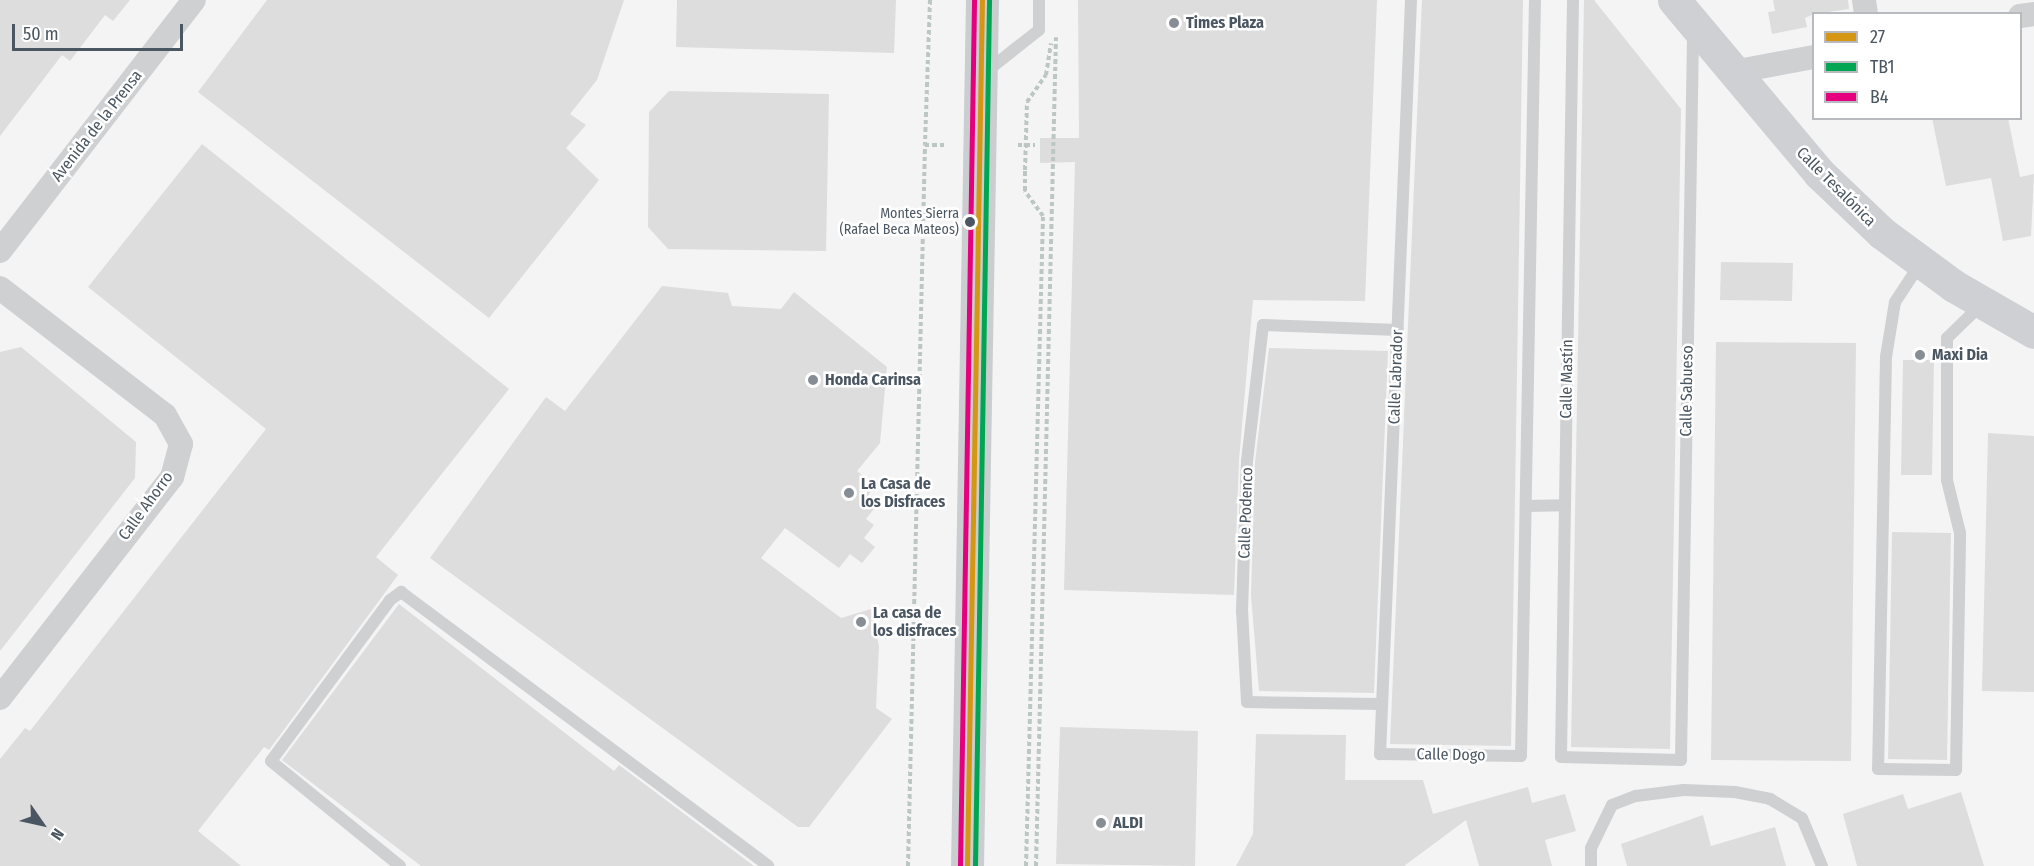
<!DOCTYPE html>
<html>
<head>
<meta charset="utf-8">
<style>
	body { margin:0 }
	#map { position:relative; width:2034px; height:866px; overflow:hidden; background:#f4f4f4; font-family:"Fira Sans Condensed",sans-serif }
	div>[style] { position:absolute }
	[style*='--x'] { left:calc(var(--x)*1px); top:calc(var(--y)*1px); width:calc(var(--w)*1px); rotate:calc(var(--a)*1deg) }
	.building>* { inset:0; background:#ddddde }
	.path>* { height:4px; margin-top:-2px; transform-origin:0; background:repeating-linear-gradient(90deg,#bcc7c4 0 4.5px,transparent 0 7.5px) }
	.lane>* { height:12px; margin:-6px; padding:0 6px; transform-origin:6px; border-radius:6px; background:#ced0d2 }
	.street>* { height:24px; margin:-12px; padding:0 12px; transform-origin:12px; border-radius:12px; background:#ced0d2 }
	.secondary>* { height:33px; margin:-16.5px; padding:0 16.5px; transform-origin:16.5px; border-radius:16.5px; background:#ced0d4 }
	.primary>* { height:33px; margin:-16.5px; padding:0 16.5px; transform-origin:16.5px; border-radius:16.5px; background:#caced1 }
	.bus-1>* { height:4.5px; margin:-2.25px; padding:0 2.25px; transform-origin:2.25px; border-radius:2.25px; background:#d49613 }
	.bus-2>* { height:4.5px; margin:-2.25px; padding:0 2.25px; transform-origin:2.25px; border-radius:2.25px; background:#00a651 }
	.bus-3>* { height:4.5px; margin:-2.25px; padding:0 2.25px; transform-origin:2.25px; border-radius:2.25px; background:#e5007d }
	.dots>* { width:16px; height:16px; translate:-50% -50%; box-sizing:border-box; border:3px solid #fff; border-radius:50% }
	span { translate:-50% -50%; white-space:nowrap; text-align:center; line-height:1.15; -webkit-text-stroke:5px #fff; paint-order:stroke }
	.bus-label { font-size:14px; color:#4a5661 }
	.right { translate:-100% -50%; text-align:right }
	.poi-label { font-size:16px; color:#4a5661; font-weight:700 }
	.left { translate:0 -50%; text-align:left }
	.street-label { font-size:16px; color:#4a5661 }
	.legend { position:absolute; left:1812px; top:12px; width:210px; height:108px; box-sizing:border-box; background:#fff; border:2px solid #b7bbc0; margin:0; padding:8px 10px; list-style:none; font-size:18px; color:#4a5661 }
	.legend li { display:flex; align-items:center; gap:12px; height:30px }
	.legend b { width:30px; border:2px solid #b7bbc0 }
	.north { position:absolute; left:12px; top:794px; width:60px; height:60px; -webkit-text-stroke:4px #fff; paint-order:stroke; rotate:124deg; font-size:16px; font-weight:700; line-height:24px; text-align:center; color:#4a5661 }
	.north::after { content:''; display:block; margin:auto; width:21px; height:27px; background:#4a5661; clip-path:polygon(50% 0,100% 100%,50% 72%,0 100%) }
	.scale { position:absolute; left:12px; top:24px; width:171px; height:27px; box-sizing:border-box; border:3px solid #4a5661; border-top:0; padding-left:8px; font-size:18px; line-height:21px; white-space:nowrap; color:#4a5661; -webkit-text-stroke:4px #fff; paint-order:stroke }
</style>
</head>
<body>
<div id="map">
	<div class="building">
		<div style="clip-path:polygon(0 0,130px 0,113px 21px,105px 15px,70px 61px,62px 55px,0 136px)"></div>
		<div style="clip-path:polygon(267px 0,624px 0,597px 80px,570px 114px,586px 125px,566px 148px,599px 180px,489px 318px,198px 92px)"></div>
		<div style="clip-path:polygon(677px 0,896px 0,894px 53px,676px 47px)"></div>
		<div style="clip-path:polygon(1078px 0,1377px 0,1365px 301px,1253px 300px,1239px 460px,1234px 595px,1064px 590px,1075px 162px,1040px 163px,1040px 138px,1079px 138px)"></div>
		<div style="clip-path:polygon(1422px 0,1523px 0,1511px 746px,1390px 744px)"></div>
		<div style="clip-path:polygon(1584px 0,1594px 0,1681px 109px,1670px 749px,1571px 747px)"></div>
		<div style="clip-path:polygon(1773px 0,1848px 0,1849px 9px,1814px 14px,1805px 18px,1807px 27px,1772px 34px,1768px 12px,1775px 11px)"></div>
		<div style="clip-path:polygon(669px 91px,829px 94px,826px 251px,668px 249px,648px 227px,649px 112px)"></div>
		<div style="clip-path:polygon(1932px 118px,2008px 118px,2020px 177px,2034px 174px,2031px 236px,2003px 241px,1991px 178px,1946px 186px)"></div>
		<div style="clip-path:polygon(202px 144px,509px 389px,376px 557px,398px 575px,269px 750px,264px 747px,198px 831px,241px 866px,0 866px,0 759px,25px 728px,30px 731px,266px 429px,88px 287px)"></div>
		<div style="clip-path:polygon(1721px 262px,1793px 263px,1792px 301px,1720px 300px)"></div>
		<div style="clip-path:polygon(662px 286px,728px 293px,732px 306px,781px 309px,794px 292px,887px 367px,880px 443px,857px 471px,875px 486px,867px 497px,877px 505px,866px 519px,874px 525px,864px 538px,875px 547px,862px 563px,850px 554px,839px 568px,785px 528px,761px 558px,841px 618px,871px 609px,879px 646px,876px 708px,892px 719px,809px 827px,798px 827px,430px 558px,546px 397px,565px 411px)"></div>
		<div style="clip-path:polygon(1716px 342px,1856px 343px,1851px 761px,1711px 760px)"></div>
		<div style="clip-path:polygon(21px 347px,136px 442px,135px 478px,0 651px,0 352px)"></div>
		<div style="clip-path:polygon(1269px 348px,1388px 351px,1374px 693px,1259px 691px,1251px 596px,1255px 462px)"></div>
		<div style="clip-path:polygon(1903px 360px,1934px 360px,1932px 475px,1901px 475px)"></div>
		<div style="clip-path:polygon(1988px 433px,2034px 436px,2034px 692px,1982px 691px)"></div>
		<div style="clip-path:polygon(1892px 532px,1951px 533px,1947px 760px,1888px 759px)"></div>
		<div style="clip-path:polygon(399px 604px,614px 771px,619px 765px,754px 866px,421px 866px,282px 760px)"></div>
		<div style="clip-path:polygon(1060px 727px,1198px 731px,1195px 866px,1056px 864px)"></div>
		<div style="clip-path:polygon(1256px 734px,1346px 735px,1345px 780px,1423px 780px,1433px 814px,1528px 787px,1532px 803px,1565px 794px,1576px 831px,1545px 840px,1552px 866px,1479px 866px,1466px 820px,1404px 866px,1236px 866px,1253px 834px)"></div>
		<div style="clip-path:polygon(1961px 792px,1984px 866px,1857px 866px,1843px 814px,1903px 794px,1908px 809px)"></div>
		<div style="clip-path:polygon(1703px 815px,1711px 846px,1775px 827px,1786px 866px,1627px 866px,1621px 844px)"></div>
	</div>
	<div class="path">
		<div style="--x:930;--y:0;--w:145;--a:92"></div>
		<div style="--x:925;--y:145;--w:20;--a:0"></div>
		<div style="--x:1018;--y:145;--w:17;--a:0"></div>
		<div style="--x:908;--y:866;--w:721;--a:-88.65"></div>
		<div style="--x:1026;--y:866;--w:650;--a:-88.5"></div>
		<div style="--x:1043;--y:216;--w:31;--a:-126"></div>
		<div style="--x:1025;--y:191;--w:21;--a:-90"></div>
		<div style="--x:1025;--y:170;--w:68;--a:-88.3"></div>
		<div style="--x:1027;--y:102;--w:33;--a:-55"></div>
		<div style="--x:1046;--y:75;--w:32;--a:-81"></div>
		<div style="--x:1036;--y:866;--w:829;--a:-88.62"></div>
	</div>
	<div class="lane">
		<div style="--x:1411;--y:0;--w:755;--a:92.35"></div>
		<div style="--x:1380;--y:754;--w:141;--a:0.8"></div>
		<div style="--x:1521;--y:756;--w:756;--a:-88.94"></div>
		<div style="--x:1573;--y:0;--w:757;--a:90.91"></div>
		<div style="--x:1561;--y:757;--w:120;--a:1.4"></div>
		<div style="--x:1681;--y:760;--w:726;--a:-89.05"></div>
		<div style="--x:987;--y:71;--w:66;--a:-38.3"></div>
		<div style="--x:1039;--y:30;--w:30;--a:-90"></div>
		<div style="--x:1920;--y:264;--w:45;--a:123.3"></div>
		<div style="--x:1895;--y:302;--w:56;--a:99.3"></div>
		<div style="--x:1886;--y:357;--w:412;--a:91.1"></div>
		<div style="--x:1878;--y:769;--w:78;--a:0.7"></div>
		<div style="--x:1956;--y:770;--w:237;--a:-89"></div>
		<div style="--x:1960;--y:533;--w:55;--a:-103.8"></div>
		<div style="--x:1947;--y:480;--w:142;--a:-90"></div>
		<div style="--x:1947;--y:338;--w:49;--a:-44.2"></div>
		<div style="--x:1526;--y:506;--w:39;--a:-1"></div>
		<div style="--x:1382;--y:704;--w:135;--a:-179.2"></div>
		<div style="--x:1247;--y:702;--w:91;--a:-93.1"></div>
		<div style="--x:1242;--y:611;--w:150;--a:-88.1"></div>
		<div style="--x:1247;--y:461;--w:137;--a:-83.3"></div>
		<div style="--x:1263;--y:325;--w:135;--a:2.1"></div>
		<div style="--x:400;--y:866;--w:166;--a:-140.9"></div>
		<div style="--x:271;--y:761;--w:200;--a:-53.5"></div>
		<div style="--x:390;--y:600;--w:14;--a:-36"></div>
		<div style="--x:401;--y:592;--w:458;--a:36.7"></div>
		<div style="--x:1591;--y:866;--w:18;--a:-90"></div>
		<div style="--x:1591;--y:848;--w:48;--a:-64"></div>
		<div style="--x:1612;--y:805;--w:26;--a:-21"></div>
		<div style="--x:1636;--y:796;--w:48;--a:-7.1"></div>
		<div style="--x:1684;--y:790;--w:51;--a:2.2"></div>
		<div style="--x:1735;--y:792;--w:36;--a:11"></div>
		<div style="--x:1770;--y:799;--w:37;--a:31"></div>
		<div style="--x:1802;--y:818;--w:52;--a:67.4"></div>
	</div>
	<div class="street">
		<div style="--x:1864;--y:0;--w:14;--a:82"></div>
		<div style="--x:2020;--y:16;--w:14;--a:-8"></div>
		<div style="--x:1733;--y:72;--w:82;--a:-10.5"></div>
		<div style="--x:0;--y:251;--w:317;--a:-52.3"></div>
		<div style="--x:0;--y:288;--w:208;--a:37.6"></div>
		<div style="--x:165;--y:415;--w:33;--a:61"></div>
		<div style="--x:181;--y:444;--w:34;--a:105"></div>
		<div style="--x:172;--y:477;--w:280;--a:127.9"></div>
	</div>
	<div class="secondary">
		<div style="--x:1674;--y:0;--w:226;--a:50"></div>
		<div style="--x:1819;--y:173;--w:87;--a:43.6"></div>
		<div style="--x:1882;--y:233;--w:89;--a:36.4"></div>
		<div style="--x:1954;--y:286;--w:92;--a:29.9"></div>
	</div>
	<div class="primary">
		<div style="--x:967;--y:866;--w:866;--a:-89.01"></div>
	</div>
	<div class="bus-1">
		<div style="--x:967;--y:866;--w:866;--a:-89.01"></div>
	</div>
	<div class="bus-2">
		<div style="--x:975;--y:866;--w:866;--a:-89.07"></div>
	</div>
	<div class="bus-3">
		<div style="--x:960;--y:866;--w:866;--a:-89.07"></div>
	</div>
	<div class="dots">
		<div style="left:1174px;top:23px;background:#868d94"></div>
		<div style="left:970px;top:222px;background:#4a5661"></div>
		<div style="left:1920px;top:355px;background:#868d94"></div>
		<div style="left:813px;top:380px;background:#868d94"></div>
		<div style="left:849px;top:493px;background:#868d94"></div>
		<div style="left:861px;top:622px;background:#868d94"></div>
		<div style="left:1101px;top:823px;background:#868d94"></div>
	</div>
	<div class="bus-label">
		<span class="right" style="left:959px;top:222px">Montes Sierra<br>(Rafael Beca Mateos)</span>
	</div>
	<div class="poi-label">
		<span class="left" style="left:1186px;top:23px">Times Plaza</span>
		<span class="left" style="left:1932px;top:355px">Maxi Dia</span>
		<span class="left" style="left:825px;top:380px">Honda Carinsa</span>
		<span class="left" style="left:861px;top:493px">La Casa de<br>los Disfraces</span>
		<span class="left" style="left:873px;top:622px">La casa de<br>los disfraces</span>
		<span class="left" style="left:1113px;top:823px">ALDI</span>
	</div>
	<div class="street-label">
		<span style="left:97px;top:126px;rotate:-52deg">Avenida de la Prensa</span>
		<span style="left:1836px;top:187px;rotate:45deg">Calle Tesalónica</span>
		<span style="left:1396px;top:377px;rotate:-88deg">Calle Labrador</span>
		<span style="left:1567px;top:379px;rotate:-89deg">Calle Mastín</span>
		<span style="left:1687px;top:391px;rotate:-89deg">Calle Sabueso</span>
		<span style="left:146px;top:506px;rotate:-54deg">Calle Ahorro</span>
		<span style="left:1246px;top:513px;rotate:-88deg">Calle Podenco</span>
		<span style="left:1451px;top:755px;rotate:1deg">Calle Dogo</span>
	</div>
	<ul class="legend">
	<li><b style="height:8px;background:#d49613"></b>27</li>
	<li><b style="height:8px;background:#00a651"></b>TB1</li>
	<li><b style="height:8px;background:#e5007d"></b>B4</li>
	</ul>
	<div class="north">N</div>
	<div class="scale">50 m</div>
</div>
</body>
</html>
